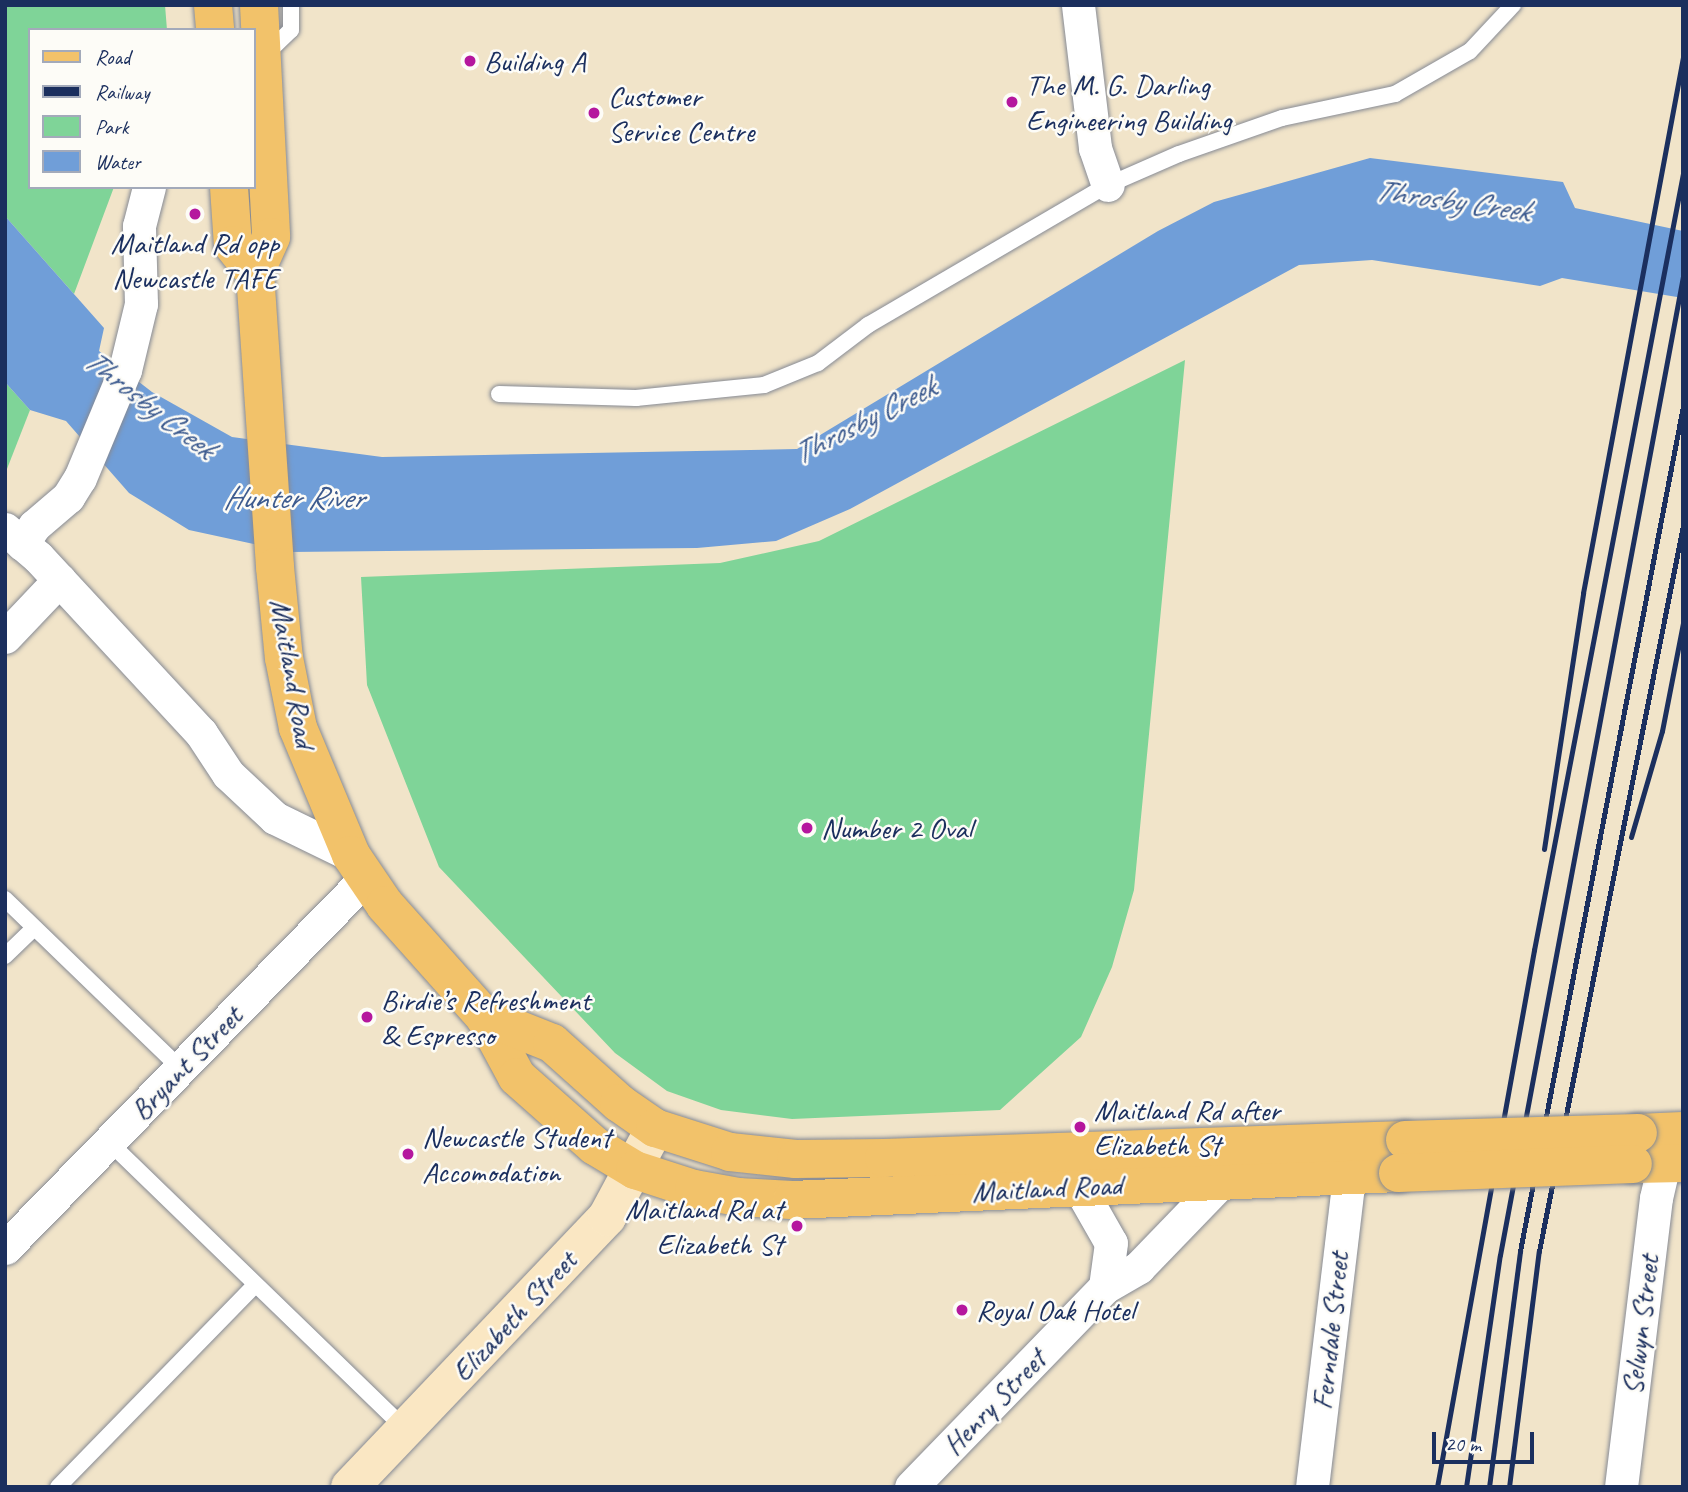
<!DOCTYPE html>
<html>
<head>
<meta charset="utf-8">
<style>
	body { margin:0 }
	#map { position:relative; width:1688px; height:1492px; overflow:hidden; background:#f1e4c9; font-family:Caveat,sans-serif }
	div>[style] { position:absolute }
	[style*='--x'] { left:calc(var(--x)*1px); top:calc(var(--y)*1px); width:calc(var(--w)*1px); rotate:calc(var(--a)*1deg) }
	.green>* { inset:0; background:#7fd498 }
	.water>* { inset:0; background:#709ed8 }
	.roads { filter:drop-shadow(0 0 2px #868a94) drop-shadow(0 0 2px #868a94) }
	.lane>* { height:16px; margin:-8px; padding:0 8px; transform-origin:8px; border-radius:8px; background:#fff }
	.street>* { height:33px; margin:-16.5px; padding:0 16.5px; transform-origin:16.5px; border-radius:16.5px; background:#fff }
	.secondary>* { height:38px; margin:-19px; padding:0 19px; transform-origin:19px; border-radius:19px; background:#fae7c3 }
	.primary>* { height:38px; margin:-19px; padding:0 19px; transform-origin:19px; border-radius:19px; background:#f2c26a }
	.rail>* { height:5px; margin:-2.5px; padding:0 2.5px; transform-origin:2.5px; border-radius:2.5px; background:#1b2f5e }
	.bridges { filter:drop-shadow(0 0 2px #868a94) drop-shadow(0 0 2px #868a94) }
	.primary-bridge>* { height:38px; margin:-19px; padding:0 19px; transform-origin:19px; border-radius:19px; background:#f2c26a }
	.dots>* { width:19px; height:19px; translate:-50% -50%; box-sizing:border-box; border:4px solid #fdfcf7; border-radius:50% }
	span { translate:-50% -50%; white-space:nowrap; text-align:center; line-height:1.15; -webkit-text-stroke:5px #fdfcf7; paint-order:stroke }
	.poi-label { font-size:30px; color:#1b2f5e }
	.left { translate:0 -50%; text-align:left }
	.right { translate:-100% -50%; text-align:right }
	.street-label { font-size:30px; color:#1b2f5e }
	.water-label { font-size:32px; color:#3d5b8f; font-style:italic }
	.frame { position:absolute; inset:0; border:7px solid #1b2f5e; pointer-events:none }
	.legend { position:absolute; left:28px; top:28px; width:228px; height:161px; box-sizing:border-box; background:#fdfcf7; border:2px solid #a3aaba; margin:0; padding:9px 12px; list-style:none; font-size:21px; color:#1b2f5e }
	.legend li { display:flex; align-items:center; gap:14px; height:35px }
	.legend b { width:35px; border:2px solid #a3aaba }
	.scale { position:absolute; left:1432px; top:1432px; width:102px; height:32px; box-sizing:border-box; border:4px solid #1b2f5e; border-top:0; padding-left:9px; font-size:21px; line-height:24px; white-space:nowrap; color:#1b2f5e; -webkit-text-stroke:5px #fdfcf7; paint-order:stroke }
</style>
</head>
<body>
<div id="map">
	<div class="green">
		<div style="clip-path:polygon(5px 5px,165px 5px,167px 30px,30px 30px,30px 187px,114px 187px,74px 294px,5px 216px)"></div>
		<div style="clip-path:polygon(1185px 360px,1134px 890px,1112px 967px,1081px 1037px,1000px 1110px,792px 1119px,721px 1110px,667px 1091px,615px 1053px,439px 867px,367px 685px,361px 577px,720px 563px,819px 541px)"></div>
		<div style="clip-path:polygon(5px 382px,30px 410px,5px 474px)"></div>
	</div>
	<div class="water">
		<div style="clip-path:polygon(1370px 158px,1563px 182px,1575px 208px,1683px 231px,1683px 298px,1562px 278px,1540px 286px,1372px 260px,1299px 265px,850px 509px,776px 541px,697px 548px,290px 552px,189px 530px,129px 493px,66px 421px,30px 410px,5px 382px,5px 216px,104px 328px,99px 351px,152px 392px,232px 437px,382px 457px,797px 449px,1158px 231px,1214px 202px)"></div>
	</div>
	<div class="roads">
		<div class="lane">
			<div style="--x:265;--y:55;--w:36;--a:-44"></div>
			<div style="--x:291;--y:30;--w:25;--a:-90"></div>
			<div style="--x:499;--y:394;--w:137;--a:1.7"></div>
			<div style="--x:636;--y:398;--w:129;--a:-5.8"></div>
			<div style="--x:764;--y:385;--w:58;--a:-22.2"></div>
			<div style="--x:818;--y:363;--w:63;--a:-37.2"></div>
			<div style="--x:868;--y:325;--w:278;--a:-30.3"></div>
			<div style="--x:1108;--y:185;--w:77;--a:-23.6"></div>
			<div style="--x:1179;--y:154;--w:109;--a:-19.3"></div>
			<div style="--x:1282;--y:118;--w:116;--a:-12"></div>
			<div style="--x:1395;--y:94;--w:86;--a:-29.8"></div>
			<div style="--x:1470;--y:51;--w:63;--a:-46.9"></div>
			<div style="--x:5;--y:899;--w:245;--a:44"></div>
			<div style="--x:5;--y:956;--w:40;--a:-44"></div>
			<div style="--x:109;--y:1142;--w:414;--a:44.1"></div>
			<div style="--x:58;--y:1487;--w:282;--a:-45.7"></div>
		</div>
		<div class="street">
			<div style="--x:1078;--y:5;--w:144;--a:83.2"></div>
			<div style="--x:1095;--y:148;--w:39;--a:71"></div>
			<div style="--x:5;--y:529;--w:43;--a:40.3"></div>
			<div style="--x:38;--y:557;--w:240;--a:47.2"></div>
			<div style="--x:201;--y:733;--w:49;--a:56.6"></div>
			<div style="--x:228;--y:774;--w:64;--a:43.1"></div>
			<div style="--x:275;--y:818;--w:85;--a:26"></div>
			<div style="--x:22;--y:544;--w:22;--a:-56"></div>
			<div style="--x:34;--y:526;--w:45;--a:-40.5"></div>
			<div style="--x:68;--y:497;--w:22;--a:-58"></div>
			<div style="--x:80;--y:478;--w:117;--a:-67.4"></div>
			<div style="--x:125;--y:370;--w:68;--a:-76.4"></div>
			<div style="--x:141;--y:304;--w:78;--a:-91.5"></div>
			<div style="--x:139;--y:226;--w:40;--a:-75.6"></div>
			<div style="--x:5;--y:637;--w:79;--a:-46.5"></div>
			<div style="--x:1079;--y:1187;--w:64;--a:60.3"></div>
			<div style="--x:1111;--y:1243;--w:44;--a:97.8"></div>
			<div style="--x:5;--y:1248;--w:517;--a:-45.71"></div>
			<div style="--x:911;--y:1487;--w:279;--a:-45.9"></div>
			<div style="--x:1105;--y:1287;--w:39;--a:-30"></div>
			<div style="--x:1139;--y:1267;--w:122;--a:-46"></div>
			<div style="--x:1312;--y:1487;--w:314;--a:-83.2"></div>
			<div style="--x:1621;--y:1487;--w:291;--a:-83.1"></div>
			<div style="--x:1656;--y:1198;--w:35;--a:-77"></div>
		</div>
		<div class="secondary">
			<div style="--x:350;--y:1487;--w:373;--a:-46.4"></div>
			<div style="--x:607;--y:1217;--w:101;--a:-61.7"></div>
		</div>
		<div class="primary">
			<div style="--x:213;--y:5;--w:25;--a:85"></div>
			<div style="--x:259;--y:5;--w:232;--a:87"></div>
			<div style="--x:271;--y:237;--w:39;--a:114"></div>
			<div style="--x:255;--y:273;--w:295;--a:86.1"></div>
			<div style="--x:275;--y:567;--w:91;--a:84.4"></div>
			<div style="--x:284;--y:658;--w:71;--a:78.7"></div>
			<div style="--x:298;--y:728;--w:138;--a:67.3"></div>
			<div style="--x:351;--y:855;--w:60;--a:55.8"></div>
			<div style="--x:385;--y:905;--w:149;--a:48.3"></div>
			<div style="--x:484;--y:1016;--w:69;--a:61.6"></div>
			<div style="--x:517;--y:1077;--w:104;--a:41.5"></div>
			<div style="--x:595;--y:1146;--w:47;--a:31"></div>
			<div style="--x:635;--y:1170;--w:62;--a:17.9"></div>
			<div style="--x:694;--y:1189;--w:45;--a:10.3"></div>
			<div style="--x:738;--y:1197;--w:54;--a:3.2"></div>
			<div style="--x:792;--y:1200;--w:607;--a:-2.55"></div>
			<div style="--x:229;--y:187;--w:58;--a:86.1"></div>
			<div style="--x:233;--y:245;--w:36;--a:52"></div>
			<div style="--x:484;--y:1016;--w:73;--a:21.7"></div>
			<div style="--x:552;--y:1043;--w:90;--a:41.8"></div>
			<div style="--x:619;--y:1103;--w:44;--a:34.8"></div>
			<div style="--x:655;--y:1128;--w:79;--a:17.7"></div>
			<div style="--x:730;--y:1152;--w:66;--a:6.1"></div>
			<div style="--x:796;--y:1159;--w:88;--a:-0.7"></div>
			<div style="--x:884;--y:1158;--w:521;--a:-1.98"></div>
			<div style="--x:1638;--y:1133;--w:45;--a:-2.5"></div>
			<div style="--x:1633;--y:1164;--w:50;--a:-1.1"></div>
		</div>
	</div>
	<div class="rail">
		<div style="--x:1631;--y:837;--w:110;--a:-73.7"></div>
		<div style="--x:1662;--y:731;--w:110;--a:-79"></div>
		<div style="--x:1544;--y:849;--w:259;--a:-81.3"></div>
		<div style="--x:1583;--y:593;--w:545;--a:-79.43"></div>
		<div style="--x:1437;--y:1487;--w:546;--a:-79.76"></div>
		<div style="--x:1534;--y:950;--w:791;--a:-79.14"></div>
		<div style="--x:1466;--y:1487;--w:234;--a:-81.7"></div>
		<div style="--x:1500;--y:1255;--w:996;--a:-79.41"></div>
		<div style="--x:1489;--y:1487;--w:238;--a:-82.5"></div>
		<div style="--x:1520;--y:1251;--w:861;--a:-79.08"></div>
		<div style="--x:1509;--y:1487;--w:238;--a:-82.8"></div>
		<div style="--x:1539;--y:1251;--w:740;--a:-78.78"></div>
	</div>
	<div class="bridges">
		<div class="primary-bridge">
			<div style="--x:1405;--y:1140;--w:233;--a:-1.7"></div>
			<div style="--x:1398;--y:1173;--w:235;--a:-2.2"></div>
		</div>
	</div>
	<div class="dots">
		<div style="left:470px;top:61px;background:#b5179e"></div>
		<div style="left:1012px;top:102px;background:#b5179e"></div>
		<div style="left:594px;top:113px;background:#b5179e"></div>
		<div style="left:195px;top:214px;background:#b5179e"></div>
		<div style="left:807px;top:828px;background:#b5179e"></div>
		<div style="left:367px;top:1017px;background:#b5179e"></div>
		<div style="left:1080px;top:1127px;background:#b5179e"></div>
		<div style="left:408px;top:1154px;background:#b5179e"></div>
		<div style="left:797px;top:1226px;background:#b5179e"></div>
		<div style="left:962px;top:1310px;background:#b5179e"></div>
	</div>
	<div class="poi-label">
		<span class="left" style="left:484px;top:61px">Building A</span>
		<span class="left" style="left:1026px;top:102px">The M. G. Darling<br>Engineering Building</span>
		<span class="left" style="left:608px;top:113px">Customer<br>Service Centre</span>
		<span style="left:195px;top:260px">Maitland Rd opp<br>Newcastle TAFE</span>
		<span class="left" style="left:821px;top:828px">Number 2 Oval</span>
		<span class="left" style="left:381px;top:1017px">Birdie’s Refreshment<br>&amp; Espresso</span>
		<span class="left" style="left:1094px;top:1127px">Maitland Rd after<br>Elizabeth St</span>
		<span class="left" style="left:422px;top:1154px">Newcastle Student<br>Accomodation</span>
		<span class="right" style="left:783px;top:1226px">Maitland Rd at<br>Elizabeth St</span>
		<span class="left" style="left:976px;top:1310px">Royal Oak Hotel</span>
	</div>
	<div class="street-label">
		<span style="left:293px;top:673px;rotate:80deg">Maitland Road</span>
		<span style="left:186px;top:1063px;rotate:-46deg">Bryant Street</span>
		<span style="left:1047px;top:1188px;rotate:-3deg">Maitland Road</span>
		<span style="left:514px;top:1316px;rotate:-47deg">Elizabeth Street</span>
		<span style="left:1640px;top:1325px;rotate:-83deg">Selwyn Street</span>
		<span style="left:1330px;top:1331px;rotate:-84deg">Ferndale Street</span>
		<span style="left:994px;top:1402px;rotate:-46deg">Henry Street</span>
	</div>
	<div class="water-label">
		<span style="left:1452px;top:201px;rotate:8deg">Throsby Creek</span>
		<span style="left:149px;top:404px;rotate:38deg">Throsby Creek</span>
		<span style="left:864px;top:421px;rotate:-27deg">Throsby Creek</span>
		<span style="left:293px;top:498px">Hunter River</span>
	</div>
	<div class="frame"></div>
	<ul class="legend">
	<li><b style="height:9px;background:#f2c26a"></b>Road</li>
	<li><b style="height:9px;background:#1b2f5e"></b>Railway</li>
	<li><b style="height:19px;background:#7fd498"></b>Park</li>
	<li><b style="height:19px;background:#709ed8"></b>Water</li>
	</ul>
	<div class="scale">20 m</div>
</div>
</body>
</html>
